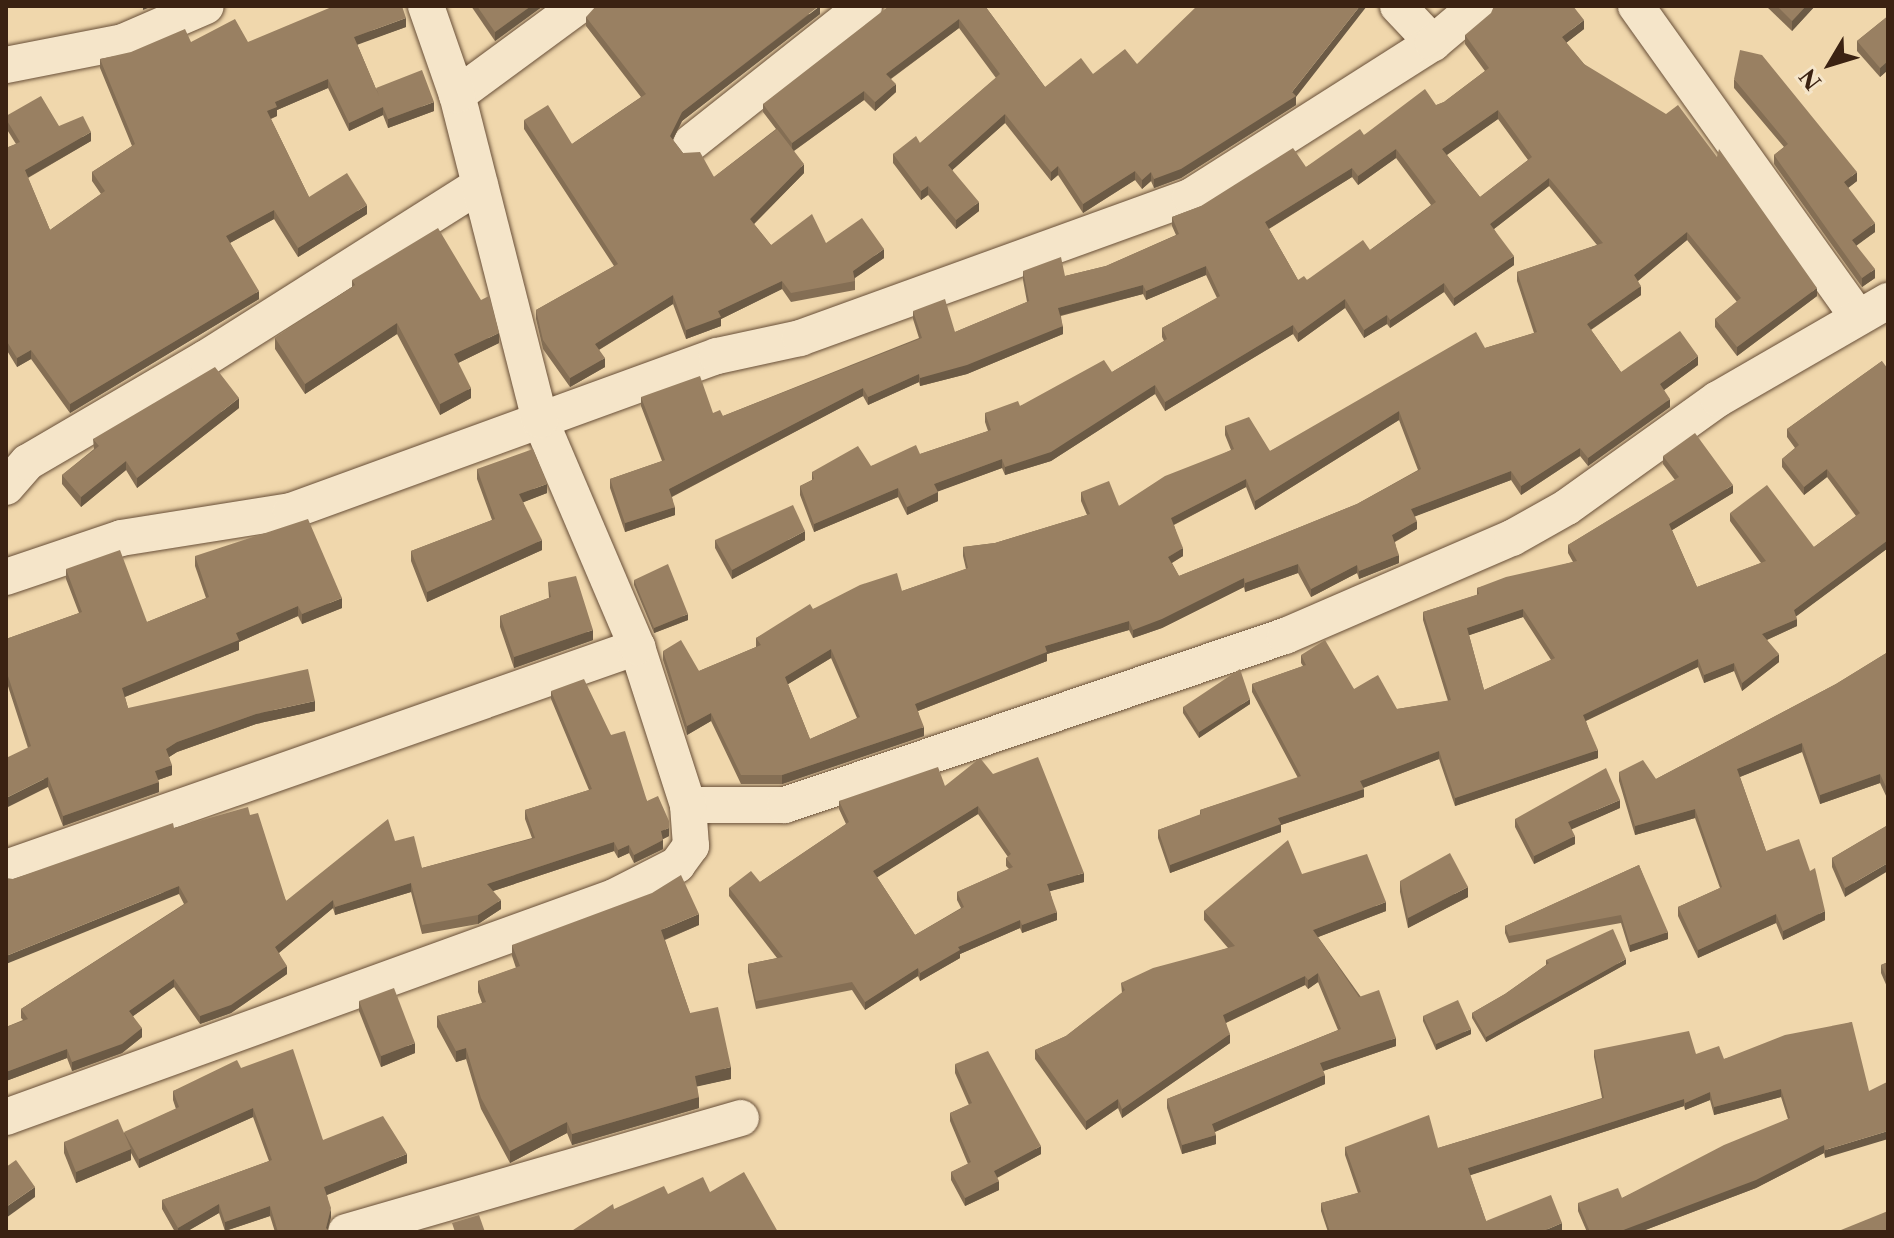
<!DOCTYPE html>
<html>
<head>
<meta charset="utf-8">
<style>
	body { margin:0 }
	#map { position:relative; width:1894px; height:1238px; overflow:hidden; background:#f0d7ac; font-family:"Libre Caslon Text",serif }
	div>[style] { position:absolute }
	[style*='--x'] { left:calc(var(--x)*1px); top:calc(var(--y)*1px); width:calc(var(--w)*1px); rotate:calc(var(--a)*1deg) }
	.roads { filter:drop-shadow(0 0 2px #684f38) drop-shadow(0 0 2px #684f38) }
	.minor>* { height:36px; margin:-18px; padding:0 18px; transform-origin:18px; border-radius:18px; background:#f5e5c9 }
	.wall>* { inset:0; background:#846e54 }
	.shaded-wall>* { inset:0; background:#6b5a45 }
	.building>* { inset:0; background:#998062 }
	span { translate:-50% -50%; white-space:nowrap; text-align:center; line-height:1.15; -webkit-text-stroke:8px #f5e5c9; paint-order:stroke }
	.frame { position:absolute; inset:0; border:8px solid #3b2212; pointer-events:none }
	.north { position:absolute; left:1790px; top:24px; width:80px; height:80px; -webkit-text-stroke:6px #f5e5c9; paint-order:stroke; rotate:232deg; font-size:22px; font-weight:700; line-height:32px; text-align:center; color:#3b2212 }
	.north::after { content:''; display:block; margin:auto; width:28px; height:36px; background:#3b2212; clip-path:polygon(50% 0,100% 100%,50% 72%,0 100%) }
</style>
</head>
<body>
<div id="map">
	<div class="roads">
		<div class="minor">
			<div style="--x:1398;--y:6;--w:51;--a:46.6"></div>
			<div style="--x:1636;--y:6;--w:381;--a:54.5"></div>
			<div style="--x:6;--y:65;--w:119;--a:-11.1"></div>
			<div style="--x:123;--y:42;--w:90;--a:-23.4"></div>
			<div style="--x:457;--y:95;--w:150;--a:-36.3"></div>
			<div style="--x:691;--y:143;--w:221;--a:-38.4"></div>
			<div style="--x:6;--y:487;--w:33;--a:-49"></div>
			<div style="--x:28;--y:462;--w:206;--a:-30.3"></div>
			<div style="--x:206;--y:358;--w:324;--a:-32.3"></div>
			<div style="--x:6;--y:577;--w:121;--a:-18.7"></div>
			<div style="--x:121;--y:538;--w:172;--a:-9"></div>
			<div style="--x:291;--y:511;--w:453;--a:-20"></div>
			<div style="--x:717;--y:356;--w:85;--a:-12.2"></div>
			<div style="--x:800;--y:338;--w:415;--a:-19.9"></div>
			<div style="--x:1190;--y:197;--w:288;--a:-32.4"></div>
			<div style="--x:1433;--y:43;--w:57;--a:-40.1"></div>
			<div style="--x:688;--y:805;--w:97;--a:0"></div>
			<div style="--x:785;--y:805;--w:528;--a:-18.68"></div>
			<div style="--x:1285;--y:636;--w:247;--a:-23.4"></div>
			<div style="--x:1512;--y:538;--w:63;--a:-29.4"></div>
			<div style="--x:1567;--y:507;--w:186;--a:-35.6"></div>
			<div style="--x:1718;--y:399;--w:196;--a:-30"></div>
			<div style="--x:6;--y:868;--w:669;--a:-19.3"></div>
			<div style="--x:6;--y:1117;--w:647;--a:-19.89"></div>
			<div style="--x:614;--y:897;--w:71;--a:-26.9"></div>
			<div style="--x:677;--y:865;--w:24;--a:-54"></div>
			<div style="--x:691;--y:846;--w:41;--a:-94.2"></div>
			<div style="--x:688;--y:805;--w:166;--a:-107.9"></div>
			<div style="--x:637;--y:647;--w:247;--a:-113.1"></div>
			<div style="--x:540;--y:420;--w:335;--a:-104.3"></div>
			<div style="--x:457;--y:95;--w:94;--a:-109.2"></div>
			<div style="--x:346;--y:1232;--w:411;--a:-16.1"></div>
		</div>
	</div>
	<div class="wall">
		<div style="clip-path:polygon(471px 6px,543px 6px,495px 41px)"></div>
		<div style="clip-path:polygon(985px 6px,1045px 87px,1093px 74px,1137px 64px,1296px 97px,1296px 105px,1181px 178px,1154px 188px,1151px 181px,1142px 189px,1135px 180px,1083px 213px,1058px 175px,1051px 181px,1005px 123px,952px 170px,979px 211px,956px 229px,928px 195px,921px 200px,893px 163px,893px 154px,920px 143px,996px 78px,959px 28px,891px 79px,896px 92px,875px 111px,864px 100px,794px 151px,804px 173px,754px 224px,771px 245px,826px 243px,884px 258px,855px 278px,855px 290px,791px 302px,782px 289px,721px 319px,721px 326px,686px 339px,673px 304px,599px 350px,605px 367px,570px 387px,543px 349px,536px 319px,536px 310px,614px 266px,524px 129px,524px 120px,572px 144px,641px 97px,586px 26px,586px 17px,820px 14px,682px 121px,673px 140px,683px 153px,714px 177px,776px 129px,763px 112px,763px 104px)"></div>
		<div style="clip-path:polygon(1766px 6px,1815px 6px,1792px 31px)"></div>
		<div style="clip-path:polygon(1888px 16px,1888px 70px,1880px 77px,1857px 51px,1857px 41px)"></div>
		<div style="clip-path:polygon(406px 27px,357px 44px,376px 89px,434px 111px,388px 128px,383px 115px,349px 131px,328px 88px,277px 110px,277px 116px,271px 119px,309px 197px,367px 214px,298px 257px,274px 219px,230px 243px,259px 299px,70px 413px,31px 359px,17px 367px,6px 349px,6px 148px,16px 144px,6px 128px,6px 116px,59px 126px,91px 141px,28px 178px,50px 230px,101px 194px,92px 181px,92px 172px,132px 146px,100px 68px,100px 59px,191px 42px,248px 42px)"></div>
		<div style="clip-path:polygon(evenodd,1584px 29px,1566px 43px,1584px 64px,1817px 296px,1737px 356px,1715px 327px,1715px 319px,1737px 302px,1687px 240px,1638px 281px,1641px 295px,1591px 330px,1621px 372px,1698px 365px,1664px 390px,1670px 407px,1588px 466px,1580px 456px,1521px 495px,1511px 480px,1415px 516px,1417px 529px,1395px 542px,1399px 563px,1359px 579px,1357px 573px,1311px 597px,1298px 573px,1245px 592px,1244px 587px,1162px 628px,1133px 638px,1129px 630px,1047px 654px,1047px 661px,918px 711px,924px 736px,782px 784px,741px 784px,711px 721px,687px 735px,663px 660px,663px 651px,699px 671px,756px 647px,756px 638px,813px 609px,902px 591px,966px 569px,963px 556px,963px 547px,995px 543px,1087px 515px,1081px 501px,1081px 492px,1119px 506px,1231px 450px,1225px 435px,1225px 426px,1270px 451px,1485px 348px,1534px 333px,1517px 281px,1517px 272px,1597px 245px,1549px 186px,1494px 229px,1514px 265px,1454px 306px,1444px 292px,1390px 328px,1387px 324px,1364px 338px,1345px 308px,1298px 342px,1293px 334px,1165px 411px,1155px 394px,1051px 461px,1005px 475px,1002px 468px,938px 491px,938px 501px,907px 515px,898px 497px,814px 532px,800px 495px,800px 486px,812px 480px,812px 472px,871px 466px,920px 454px,988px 431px,985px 422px,985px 413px,1020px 406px,1112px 372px,1164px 341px,1162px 337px,1162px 328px,1217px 298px,1206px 275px,1146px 300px,1143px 294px,1061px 316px,1063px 334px,967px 374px,920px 386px,919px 382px,868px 405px,863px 396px,672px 497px,675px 515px,625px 532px,610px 488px,610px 479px,662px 461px,641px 406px,641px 397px,723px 416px,919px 338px,913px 319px,913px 311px,955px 332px,1027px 302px,1023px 280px,1023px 271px,1065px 276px,1106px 266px,1176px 235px,1172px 226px,1172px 217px,1306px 167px,1364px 135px,1444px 102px,1485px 71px,1465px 44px,1465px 35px,1584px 29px,1498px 119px,1528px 160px,1480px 197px,1447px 155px,1498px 119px,1584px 29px,1396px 158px,1431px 205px,1370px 250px,1307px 280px,1298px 280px,1269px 229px,1352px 177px,1358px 185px,1396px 158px,1584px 29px,1399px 420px,1418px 470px,1357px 504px,1179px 576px,1172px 563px,1183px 556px,1174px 525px,1246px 487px,1255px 510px,1399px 420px,1584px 29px,831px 658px,857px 718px,810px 739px,788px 684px,831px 658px)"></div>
		<div style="clip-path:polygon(1734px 79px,1857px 181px,1848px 188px,1875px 232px,1856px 245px,1875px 278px,1862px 287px,1774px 164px,1774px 155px,1784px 147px,1734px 88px)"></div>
		<div style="clip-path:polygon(352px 280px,499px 343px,458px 363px,471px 398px,440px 415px,397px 334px,305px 394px,275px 349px,275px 338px,352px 287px)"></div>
		<div style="clip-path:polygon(evenodd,1882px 361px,1888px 548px,1796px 616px,1797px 626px,1767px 640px,1779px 662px,1742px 691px,1734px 671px,1704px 683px,1698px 667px,1586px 721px,1598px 758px,1455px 806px,1439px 759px,1363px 788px,1364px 797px,1281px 825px,1281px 832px,1170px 873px,1158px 838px,1158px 830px,1200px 815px,1200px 810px,1298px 778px,1252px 692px,1252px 684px,1303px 666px,1301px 663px,1301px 655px,1354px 689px,1397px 709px,1448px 701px,1423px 620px,1423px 612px,1477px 595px,1477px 588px,1573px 562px,1568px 553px,1568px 545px,1675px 480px,1663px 464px,1663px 456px,1733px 493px,1672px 530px,1697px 587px,1761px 563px,1730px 521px,1730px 513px,1814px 547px,1856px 516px,1827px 477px,1804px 495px,1782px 467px,1782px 459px,1795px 448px,1787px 437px,1787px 429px,1882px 361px,1523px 617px,1551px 660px,1484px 690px,1469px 635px,1523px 617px)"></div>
		<div style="clip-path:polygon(239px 408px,137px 488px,126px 470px,81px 507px,62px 484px,62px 475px,94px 449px,93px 439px)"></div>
		<div style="clip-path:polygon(477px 469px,547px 493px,523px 502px,542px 550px,427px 602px,411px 561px,411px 551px,492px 520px,477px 479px)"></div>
		<div style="clip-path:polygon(715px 540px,805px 540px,732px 579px,715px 548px)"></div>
		<div style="clip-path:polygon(195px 556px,342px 608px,302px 624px,298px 616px,239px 642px,239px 650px,125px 697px,128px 708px,315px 711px,256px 724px,177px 752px,169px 757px,172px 775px,158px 780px,159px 792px,63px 826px,48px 787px,28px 748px,6px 680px,6px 639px,79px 613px,66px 579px,66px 569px,147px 622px,206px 598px,195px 566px)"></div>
		<div style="clip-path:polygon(634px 580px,688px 620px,654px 633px,634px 585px)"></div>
		<div style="clip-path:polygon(548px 582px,593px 640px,514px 668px,500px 627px,500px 616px,549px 598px)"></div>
		<div style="clip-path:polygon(1888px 652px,1888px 800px,1880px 783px,1820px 804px,1802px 752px,1740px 777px,1766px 851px,1825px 920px,1783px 940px,1776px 923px,1698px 958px,1678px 916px,1678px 907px,1720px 888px,1695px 818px,1635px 835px,1619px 781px,1619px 772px,1656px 779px,1836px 684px)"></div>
		<div style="clip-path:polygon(551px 691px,611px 735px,647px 801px,669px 836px,663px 839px,663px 849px,634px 863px,629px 853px,618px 858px,614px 851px,493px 891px,501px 909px,478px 924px,422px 934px,411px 892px,335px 915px,333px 908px,279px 953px,287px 974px,231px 1013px,200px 1024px,174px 987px,133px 1016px,142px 1037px,122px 1053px,72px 1071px,67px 1058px,6px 1081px,6px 1027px,23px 1020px,21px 1018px,21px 1009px,184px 904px,179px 894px,13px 879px,174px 828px,250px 815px,286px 901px,395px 841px,422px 868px,532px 838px,525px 819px,525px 810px,589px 790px,551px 699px)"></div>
		<div style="clip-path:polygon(1250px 704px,1199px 738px,1183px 713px,1183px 707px)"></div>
		<div style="clip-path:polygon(evenodd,993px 774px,1084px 882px,1050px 891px,1057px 920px,1022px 933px,1020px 928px,960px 954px,960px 958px,920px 981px,918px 976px,865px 1010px,852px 990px,756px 1009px,748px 972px,748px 964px,777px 958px,729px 896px,729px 888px,760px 882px,846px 824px,839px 809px,839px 801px,945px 786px,993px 774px,978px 814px,1008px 857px,1006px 858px,1006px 866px,1009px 869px,957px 892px,957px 900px,961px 908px,915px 935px,877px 877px,978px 814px)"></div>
		<div style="clip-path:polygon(1620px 808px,1571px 829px,1575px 844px,1534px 864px,1515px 827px,1515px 819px)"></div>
		<div style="clip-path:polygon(1888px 825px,1845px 897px,1832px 867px,1832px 858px)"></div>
		<div style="clip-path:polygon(1639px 865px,1668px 939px,1630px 952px,1621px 923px,1509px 943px,1505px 933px,1505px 926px)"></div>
		<div style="clip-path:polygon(1302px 874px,1386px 911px,1318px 937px,1396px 1046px,1323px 1071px,1325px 1084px,1215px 1132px,1216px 1144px,1182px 1154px,1167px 1108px,1167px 1099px,1338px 1030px,1318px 982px,1308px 989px,1305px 985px,1226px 1023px,1230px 1043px,1122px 1118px,1118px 1108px,1086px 1130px,1035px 1059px,1035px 1050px,1066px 1036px,1122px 993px,1121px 983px,1228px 948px,1204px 920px,1204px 911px)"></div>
		<div style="clip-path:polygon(1400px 881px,1468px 897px,1408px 928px,1400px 892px)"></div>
		<div style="clip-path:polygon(699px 925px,665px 940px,690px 1013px,731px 1079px,697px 1086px,699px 1108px,572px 1145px,567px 1133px,510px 1163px,481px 1109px,466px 1059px,456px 1062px,437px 1027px,437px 1016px,482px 1003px,478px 992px,478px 981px,516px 968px,512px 956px,512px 945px)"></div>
		<div style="clip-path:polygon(1546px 960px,1626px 964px,1486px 1042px,1472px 1018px,1472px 1013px,1505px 994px,1546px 965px)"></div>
		<div style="clip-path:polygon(1888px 962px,1888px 989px,1881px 973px,1881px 965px)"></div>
		<div style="clip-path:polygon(359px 1001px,415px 1053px,381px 1067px,359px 1011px)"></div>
		<div style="clip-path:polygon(1423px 1016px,1471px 1034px,1436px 1050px,1423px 1021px)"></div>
		<div style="clip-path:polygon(1852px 1022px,1825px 1158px,1824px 1153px,1756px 1188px,1640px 1232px,1587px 1232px,1578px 1211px,1578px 1203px,1622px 1198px,1788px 1119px,1781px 1097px,1714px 1115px,1710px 1100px,1685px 1110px,1684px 1106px,1470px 1175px,1486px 1221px,1562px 1231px,1560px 1232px,1328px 1232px,1321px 1211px,1321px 1203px,1358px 1193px,1345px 1155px,1345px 1147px,1438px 1148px,1602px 1098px,1594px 1057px,1594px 1050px,1696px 1054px,1724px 1059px)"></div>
		<div style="clip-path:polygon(955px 1064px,1041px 1154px,997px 1178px,999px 1190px,965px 1206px,951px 1180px,951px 1172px,968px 1164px,950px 1121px,950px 1113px,969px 1105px,955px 1073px)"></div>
		<div style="clip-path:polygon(241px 1068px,323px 1140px,407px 1163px,327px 1195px,331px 1217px,328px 1230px,330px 1232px,275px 1232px,270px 1216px,225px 1231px,219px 1213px,186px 1232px,175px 1232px,162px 1209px,162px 1200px,269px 1161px,253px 1117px,139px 1168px,131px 1153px,131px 1160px,76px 1183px,64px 1153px,64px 1142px,124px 1133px,176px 1109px,173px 1100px,173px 1091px)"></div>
	</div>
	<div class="shaded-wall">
		<div style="clip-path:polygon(143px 6px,153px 6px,143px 10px)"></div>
		<div style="clip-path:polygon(531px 6px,543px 6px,495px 41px,495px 32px)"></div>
		<div style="clip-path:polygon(820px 6px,820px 14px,682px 121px,670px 145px,670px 136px,682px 112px)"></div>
		<div style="clip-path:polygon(1360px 6px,1367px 6px,1296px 97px,1296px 105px,1181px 178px,1154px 188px,1154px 179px,1292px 92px)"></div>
		<div style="clip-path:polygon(1806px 6px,1815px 6px,1792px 31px,1792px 21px)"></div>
		<div style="clip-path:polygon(406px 18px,406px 27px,354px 46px,354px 37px)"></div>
		<div style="clip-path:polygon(959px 19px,959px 28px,886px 82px,886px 74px)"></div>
		<div style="clip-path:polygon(1584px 20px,1584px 29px,1562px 46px,1562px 37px)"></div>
		<div style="clip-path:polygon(1888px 61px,1888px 70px,1880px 77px,1880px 68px)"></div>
		<div style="clip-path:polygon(328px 79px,328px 88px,277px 110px,277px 116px,267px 120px,267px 111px,275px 102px)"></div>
		<div style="clip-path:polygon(896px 84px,896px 92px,875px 111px,875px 102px)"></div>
		<div style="clip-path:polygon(864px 91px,864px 100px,792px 152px,792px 143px)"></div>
		<div style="clip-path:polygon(434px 102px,434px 111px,388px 128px,388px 119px)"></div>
		<div style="clip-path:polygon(383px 107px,383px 115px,349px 131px,349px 123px)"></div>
		<div style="clip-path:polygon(1498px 110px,1498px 119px,1442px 158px,1442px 149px)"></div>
		<div style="clip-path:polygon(1005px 114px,1005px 123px,948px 174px,948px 165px)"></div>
		<div style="clip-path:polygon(91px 132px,91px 141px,25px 179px,25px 170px)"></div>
		<div style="clip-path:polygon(1396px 149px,1396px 158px,1358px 185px,1358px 176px)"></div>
		<div style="clip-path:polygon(804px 164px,804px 173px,750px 228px,750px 219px)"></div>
		<div style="clip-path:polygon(1058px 166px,1058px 175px,1051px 181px,1051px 172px)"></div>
		<div style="clip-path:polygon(1352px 168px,1352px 177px,1265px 231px,1265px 222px)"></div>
		<div style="clip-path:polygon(1135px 171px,1135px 180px,1083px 213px,1083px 204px)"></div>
		<div style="clip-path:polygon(1151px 172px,1151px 181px,1142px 189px,1142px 180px)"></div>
		<div style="clip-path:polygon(1857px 172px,1857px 181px,1844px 191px,1844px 182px)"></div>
		<div style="clip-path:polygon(1549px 178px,1549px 186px,1490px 232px,1490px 224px)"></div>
		<div style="clip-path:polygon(928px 186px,928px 195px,921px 200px,921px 191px)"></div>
		<div style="clip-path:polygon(979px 202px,979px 211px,956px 229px,956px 220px)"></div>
		<div style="clip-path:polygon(367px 205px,367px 214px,298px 257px,298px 248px)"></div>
		<div style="clip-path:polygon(274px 210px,274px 219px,226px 245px,226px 236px)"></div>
		<div style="clip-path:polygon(1875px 223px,1875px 232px,1852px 249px,1852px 240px)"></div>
		<div style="clip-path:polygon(1687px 232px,1687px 240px,1634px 284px,1634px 275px)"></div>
		<div style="clip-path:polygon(884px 249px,884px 258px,853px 279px,853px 271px)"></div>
		<div style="clip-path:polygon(1514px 256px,1514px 265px,1454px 306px,1454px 298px)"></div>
		<div style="clip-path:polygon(1206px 266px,1206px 275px,1146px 300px,1146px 291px)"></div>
		<div style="clip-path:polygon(1875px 269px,1875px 278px,1862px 287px,1862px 278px)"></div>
		<div style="clip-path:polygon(782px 281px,782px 289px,721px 319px,721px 326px,686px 339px,686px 330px,718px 311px)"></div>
		<div style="clip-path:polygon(1444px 283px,1444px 292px,1390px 328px,1390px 320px)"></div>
		<div style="clip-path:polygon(1143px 285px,1143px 294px,1058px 316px,1058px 308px)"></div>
		<div style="clip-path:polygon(1641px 286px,1641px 295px,1587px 332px,1587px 324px)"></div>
		<div style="clip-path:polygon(1817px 288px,1817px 296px,1737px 356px,1737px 347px)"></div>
		<div style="clip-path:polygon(259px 291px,259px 299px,70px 413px,70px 404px)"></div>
		<div style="clip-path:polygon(673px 295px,673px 304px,595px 352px,595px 344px)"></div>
		<div style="clip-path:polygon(1345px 299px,1345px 308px,1298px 342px,1298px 333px)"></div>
		<div style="clip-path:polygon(1387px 315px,1387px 324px,1364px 338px,1364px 330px)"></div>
		<div style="clip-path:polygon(397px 323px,397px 334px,305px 394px,305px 384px)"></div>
		<div style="clip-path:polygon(1293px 325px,1293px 334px,1165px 411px,1165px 402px)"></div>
		<div style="clip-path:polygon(1063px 326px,1063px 334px,967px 374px,920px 386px,920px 378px)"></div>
		<div style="clip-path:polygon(499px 333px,499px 343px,454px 365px,454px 354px)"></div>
		<div style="clip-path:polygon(31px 350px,31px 359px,17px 367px,17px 358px)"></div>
		<div style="clip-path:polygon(1698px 356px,1698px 365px,1660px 393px,1660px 384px)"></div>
		<div style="clip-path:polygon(605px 358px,605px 367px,570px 387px,570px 378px)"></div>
		<div style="clip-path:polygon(919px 374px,919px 382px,868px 405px,868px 397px)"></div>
		<div style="clip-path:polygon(1155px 385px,1155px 394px,1051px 461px,1005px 475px,1005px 467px)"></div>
		<div style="clip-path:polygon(471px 388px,471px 398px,440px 415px,440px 404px)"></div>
		<div style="clip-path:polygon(863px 388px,863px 396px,669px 498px,669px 489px)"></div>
		<div style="clip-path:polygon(239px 398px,239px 408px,137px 488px,137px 478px)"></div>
		<div style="clip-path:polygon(1670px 399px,1670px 407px,1588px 466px,1588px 458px)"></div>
		<div style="clip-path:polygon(1399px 411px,1399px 420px,1255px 510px,1255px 501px)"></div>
		<div style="clip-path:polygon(1580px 448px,1580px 456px,1521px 495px,1521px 486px)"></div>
		<div style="clip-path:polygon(1002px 459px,1002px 468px,934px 493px,934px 484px)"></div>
		<div style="clip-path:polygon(126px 461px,126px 470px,81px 507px,81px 497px)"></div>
		<div style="clip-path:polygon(1827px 469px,1827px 477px,1804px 495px,1804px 487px)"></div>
		<div style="clip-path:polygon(1511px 471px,1511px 480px,1411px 518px,1411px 509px)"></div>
		<div style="clip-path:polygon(1246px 479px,1246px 487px,1171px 526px,1171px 518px)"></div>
		<div style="clip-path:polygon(547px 484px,547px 493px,519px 504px,519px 494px)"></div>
		<div style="clip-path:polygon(1733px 485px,1733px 493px,1669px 532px,1669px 524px)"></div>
		<div style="clip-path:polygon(898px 488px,898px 497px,814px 532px,814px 524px)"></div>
		<div style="clip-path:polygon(938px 492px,938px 501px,907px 515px,907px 507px)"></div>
		<div style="clip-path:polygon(675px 507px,675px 515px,625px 532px,625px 523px)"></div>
		<div style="clip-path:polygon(1417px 521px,1417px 529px,1392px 543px,1392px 535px)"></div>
		<div style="clip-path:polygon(805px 531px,805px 540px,732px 579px,732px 570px)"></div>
		<div style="clip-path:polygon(542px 540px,542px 550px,427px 602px,427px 592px)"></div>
		<div style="clip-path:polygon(1888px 540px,1888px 548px,1794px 618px,1794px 610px)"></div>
		<div style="clip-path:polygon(1183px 548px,1183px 556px,1168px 565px,1168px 557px)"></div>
		<div style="clip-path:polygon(1399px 555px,1399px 563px,1359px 579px,1359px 571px)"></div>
		<div style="clip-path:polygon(1298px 564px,1298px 573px,1245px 592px,1245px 583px)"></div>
		<div style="clip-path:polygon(1357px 565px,1357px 573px,1311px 597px,1311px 589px)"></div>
		<div style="clip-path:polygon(1244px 578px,1244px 587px,1162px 628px,1133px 638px,1133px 630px)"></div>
		<div style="clip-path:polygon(342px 598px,342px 608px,302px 624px,302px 614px)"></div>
		<div style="clip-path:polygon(298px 606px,298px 616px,239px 642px,239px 650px,122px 698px,122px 688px,236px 633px)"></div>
		<div style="clip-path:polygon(1523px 609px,1523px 617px,1467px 636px,1467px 628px)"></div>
		<div style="clip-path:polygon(688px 614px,688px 620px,654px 633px,654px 628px)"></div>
		<div style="clip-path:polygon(1797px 619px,1797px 626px,1762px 642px,1762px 634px)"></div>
		<div style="clip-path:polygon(1129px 621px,1129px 630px,1047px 654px,1047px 661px,915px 712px,915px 704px,1045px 646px)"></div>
		<div style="clip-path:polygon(593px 630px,593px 640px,514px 668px,514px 657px)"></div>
		<div style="clip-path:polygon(831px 649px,831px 658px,785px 686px,785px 677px)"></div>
		<div style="clip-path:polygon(1779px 654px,1779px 662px,1742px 691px,1742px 683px)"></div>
		<div style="clip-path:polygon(1698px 659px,1698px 667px,1583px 722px,1583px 715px)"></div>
		<div style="clip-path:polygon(1734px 663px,1734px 671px,1704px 683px,1704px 675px)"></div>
		<div style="clip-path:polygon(1250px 699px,1250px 704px,1199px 738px,1199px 732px)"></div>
		<div style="clip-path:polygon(315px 701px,315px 711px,256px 724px,177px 752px,166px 759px,166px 749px,177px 742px,256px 714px)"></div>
		<div style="clip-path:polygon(711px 713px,711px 721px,687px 735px,687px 726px)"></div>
		<div style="clip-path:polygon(924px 727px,924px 736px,782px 784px,782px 775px)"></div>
		<div style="clip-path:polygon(1802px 743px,1802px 752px,1737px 778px,1737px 769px)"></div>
		<div style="clip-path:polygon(1598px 750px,1598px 758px,1455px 806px,1455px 798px)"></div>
		<div style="clip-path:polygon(1439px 751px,1439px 759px,1360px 789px,1360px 781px)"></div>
		<div style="clip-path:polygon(172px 765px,172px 775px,155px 781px,155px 771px)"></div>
		<div style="clip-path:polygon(1880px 774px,1880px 783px,1820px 804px,1820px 795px)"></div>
		<div style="clip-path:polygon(48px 777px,48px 787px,6px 808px,6px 798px)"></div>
		<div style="clip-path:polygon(159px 782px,159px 792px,63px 826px,63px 816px)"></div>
		<div style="clip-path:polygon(1364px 789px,1364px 797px,1281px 825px,1281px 832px,1170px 873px,1170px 865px,1278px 818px)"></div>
		<div style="clip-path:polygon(1620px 800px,1620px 808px,1568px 831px,1568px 822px)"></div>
		<div style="clip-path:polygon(978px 806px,978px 814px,873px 880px,873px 871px)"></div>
		<div style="clip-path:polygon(1695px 809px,1695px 818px,1635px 835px,1635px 826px)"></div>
		<div style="clip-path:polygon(669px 828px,669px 836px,661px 840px,661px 831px)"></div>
		<div style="clip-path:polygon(1575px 836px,1575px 844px,1534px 864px,1534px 856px)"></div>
		<div style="clip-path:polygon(663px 840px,663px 849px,634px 863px,634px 855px)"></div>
		<div style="clip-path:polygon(614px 842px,614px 851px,487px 893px,487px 884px)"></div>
		<div style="clip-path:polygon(629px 845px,629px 853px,618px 858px,618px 850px)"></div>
		<div style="clip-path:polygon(1888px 863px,1888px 871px,1845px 897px,1845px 888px)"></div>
		<div style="clip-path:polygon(1084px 873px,1084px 882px,1047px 892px,1047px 884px)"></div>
		<div style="clip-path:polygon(411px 883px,411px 892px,335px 915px,335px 907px)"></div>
		<div style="clip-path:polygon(179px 886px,179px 894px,6px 964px,6px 956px)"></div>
		<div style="clip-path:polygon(1468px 887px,1468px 897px,1408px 928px,1408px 918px)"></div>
		<div style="clip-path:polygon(333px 900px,333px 908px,275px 956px,275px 947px)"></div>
		<div style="clip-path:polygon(501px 900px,501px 909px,478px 924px,478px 915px)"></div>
		<div style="clip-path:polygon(1386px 902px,1386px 911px,1313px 939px,1313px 930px)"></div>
		<div style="clip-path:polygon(1825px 911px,1825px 920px,1783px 940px,1783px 931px)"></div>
		<div style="clip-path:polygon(1057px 912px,1057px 920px,1022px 933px,1022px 925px)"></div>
		<div style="clip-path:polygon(699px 914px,699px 925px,661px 941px,661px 930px)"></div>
		<div style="clip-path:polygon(1776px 914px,1776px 923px,1698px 958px,1698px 950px)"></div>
		<div style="clip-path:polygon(1020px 920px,1020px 928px,960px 954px,960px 958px,920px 981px,920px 973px,958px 947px)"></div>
		<div style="clip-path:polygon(1668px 932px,1668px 939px,1630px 952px,1630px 945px)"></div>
		<div style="clip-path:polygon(1626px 959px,1626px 964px,1486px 1042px,1486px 1037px)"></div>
		<div style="clip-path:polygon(287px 966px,287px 974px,231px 1013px,200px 1024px,200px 1016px)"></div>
		<div style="clip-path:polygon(918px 968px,918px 976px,865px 1010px,865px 1002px)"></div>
		<div style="clip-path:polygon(1318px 973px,1318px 982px,1308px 989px,1308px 980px)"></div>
		<div style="clip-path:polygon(1305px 976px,1305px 985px,1223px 1024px,1223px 1015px)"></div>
		<div style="clip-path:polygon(174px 979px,174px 987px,129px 1019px,129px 1011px)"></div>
		<div style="clip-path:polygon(142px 1028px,142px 1037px,122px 1053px,72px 1071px,72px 1062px)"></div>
		<div style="clip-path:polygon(1471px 1029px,1471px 1034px,1436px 1050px,1436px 1044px)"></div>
		<div style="clip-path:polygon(1230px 1034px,1230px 1043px,1122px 1118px,1122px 1109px)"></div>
		<div style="clip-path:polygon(1396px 1038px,1396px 1046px,1320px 1072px,1320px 1063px)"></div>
		<div style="clip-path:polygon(415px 1043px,415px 1053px,381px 1067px,381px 1056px)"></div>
		<div style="clip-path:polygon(466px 1048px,466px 1059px,456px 1062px,456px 1051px)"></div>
		<div style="clip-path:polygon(67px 1049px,67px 1058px,6px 1081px,6px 1072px)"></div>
		<div style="clip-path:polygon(731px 1067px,731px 1079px,695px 1087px,695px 1076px)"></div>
		<div style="clip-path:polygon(1325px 1075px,1325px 1084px,1212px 1133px,1212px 1124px)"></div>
		<div style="clip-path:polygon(1781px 1089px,1781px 1097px,1714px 1115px,1714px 1107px)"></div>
		<div style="clip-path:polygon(1710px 1092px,1710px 1100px,1685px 1110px,1685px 1103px)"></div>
		<div style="clip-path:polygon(699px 1097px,699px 1108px,572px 1145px,572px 1134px)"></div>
		<div style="clip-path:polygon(1118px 1099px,1118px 1108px,1086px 1130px,1086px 1121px)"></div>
		<div style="clip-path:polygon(1684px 1099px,1684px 1106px,1468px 1176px,1468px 1168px)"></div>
		<div style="clip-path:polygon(253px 1108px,253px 1117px,139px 1168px,139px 1159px)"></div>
		<div style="clip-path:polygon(567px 1122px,567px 1133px,510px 1163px,510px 1151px)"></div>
		<div style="clip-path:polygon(1888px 1131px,1888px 1139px,1825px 1158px,1825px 1150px)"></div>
		<div style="clip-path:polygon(1216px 1135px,1216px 1144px,1182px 1154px,1182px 1145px)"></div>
		<div style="clip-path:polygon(1824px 1145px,1824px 1153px,1756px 1188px,1640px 1232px,1618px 1232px)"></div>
		<div style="clip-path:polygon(1041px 1146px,1041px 1154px,994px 1179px,994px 1171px)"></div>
		<div style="clip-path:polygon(131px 1149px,131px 1160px,76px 1183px,76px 1172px)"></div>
		<div style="clip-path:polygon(407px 1154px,407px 1163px,324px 1196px,324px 1187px)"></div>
		<div style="clip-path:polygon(999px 1181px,999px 1190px,965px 1206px,965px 1198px)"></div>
		<div style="clip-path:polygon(35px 1187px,35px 1197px,6px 1218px,6px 1207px)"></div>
		<div style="clip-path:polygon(219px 1204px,219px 1213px,186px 1232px,178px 1232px,178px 1228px)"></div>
		<div style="clip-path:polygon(270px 1206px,270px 1216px,225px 1231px,225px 1222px)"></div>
		<div style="clip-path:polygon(331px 1208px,331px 1217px,327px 1232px,326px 1228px)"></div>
		<div style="clip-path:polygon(1562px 1223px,1562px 1231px,1541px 1232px)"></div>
	</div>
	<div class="building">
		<div style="clip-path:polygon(334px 6px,402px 6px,406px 18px,354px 37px,379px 96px,376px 88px,422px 70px,434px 102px,388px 119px,383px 107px,349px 123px,328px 79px,275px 102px,277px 107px,267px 111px,309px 197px,347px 173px,367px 205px,298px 248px,274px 210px,226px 236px,259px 291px,70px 404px,31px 350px,17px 358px,6px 340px,6px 148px,20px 142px,6px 119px,6px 116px,41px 96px,59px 126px,83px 116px,91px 132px,25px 170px,50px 230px,105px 191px,92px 172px,135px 144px,100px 59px,131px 52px,185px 29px,191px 42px,235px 19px,248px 42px)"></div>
		<div style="clip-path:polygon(477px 6px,531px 6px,495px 32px)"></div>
		<div style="clip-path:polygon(596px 6px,819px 6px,682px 112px,670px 136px,683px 153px,700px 152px,714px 177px,777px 129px,804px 164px,750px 219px,771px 245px,812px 214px,826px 243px,862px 218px,884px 249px,853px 271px,855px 281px,791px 293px,782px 281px,718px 311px,721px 317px,686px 330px,673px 295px,595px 344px,605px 358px,570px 378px,543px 340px,536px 310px,618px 264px,524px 120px,548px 105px,572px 144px,646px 94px,586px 17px)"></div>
		<div style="clip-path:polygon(889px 6px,985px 6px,1045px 87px,1081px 58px,1093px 74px,1125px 49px,1137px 64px,1197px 6px,1360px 6px,1292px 92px,1296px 96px,1181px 169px,1154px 179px,1151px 172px,1142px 180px,1135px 171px,1083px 204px,1058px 166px,1051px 172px,1005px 114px,948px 165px,979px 202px,956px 220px,928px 186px,921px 191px,893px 154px,916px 136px,920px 143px,1000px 74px,959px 19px,886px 74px,896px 84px,875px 102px,864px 91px,792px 143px,763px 104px)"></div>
		<div style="clip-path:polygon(evenodd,1494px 6px,1573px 6px,1584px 20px,1562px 37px,1584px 64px,1666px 114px,1678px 105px,1717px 157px,1719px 149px,1817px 288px,1737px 347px,1715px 319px,1741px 298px,1687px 232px,1634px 275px,1641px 286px,1587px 324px,1621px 372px,1680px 331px,1698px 356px,1660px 384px,1670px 399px,1588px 458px,1580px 448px,1521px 486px,1511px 471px,1411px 509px,1417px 521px,1392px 535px,1399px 555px,1359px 571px,1357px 565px,1311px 589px,1298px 564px,1245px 583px,1244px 578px,1162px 619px,1133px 630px,1129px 621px,1045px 646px,1047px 652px,915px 704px,924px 727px,782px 775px,741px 775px,711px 713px,687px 726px,663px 651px,681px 640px,699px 671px,761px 645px,756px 638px,810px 604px,813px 609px,860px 585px,897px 573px,902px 591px,968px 568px,963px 547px,995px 543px,1090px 514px,1081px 492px,1109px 481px,1119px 506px,1165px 476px,1234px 449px,1225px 426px,1249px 417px,1270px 451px,1476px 332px,1485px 348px,1537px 332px,1517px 272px,1603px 243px,1549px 178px,1490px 224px,1514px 256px,1454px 298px,1444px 283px,1390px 320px,1387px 315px,1364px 330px,1345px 299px,1298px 333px,1293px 325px,1165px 402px,1155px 385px,1051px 452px,1005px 467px,1002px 459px,934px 484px,938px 492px,907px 507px,898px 488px,814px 524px,800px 486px,814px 479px,812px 472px,858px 446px,871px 466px,916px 445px,920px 454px,991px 430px,985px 413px,1018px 401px,1020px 406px,1104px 360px,1112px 372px,1167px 339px,1162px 328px,1220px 296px,1206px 266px,1146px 291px,1143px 285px,1058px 308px,1063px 326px,967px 365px,920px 378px,919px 374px,868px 397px,863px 388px,669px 489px,675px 507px,625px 523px,610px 479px,665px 460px,641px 397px,700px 376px,713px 413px,720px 410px,723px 416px,922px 338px,913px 311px,945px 299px,955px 332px,1029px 301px,1023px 271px,1061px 257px,1065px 276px,1106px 266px,1179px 234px,1172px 217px,1201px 206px,1293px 148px,1306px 167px,1360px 129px,1364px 135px,1425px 89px,1436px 105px,1444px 102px,1489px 68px,1465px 35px,1491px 13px,1494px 6px,1498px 110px,1532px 157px,1480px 197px,1442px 149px,1498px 110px,1494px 6px,1396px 149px,1436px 202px,1370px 250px,1363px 240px,1307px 280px,1304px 276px,1298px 280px,1265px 222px,1352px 168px,1358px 176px,1396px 149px,1494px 6px,1399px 411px,1421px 469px,1357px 504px,1179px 576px,1168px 557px,1183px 548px,1171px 518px,1246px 479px,1255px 501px,1399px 411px,1494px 6px,831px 649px,860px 717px,810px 739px,785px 677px,831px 649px)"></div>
		<div style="clip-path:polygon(1777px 6px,1806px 6px,1792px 21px)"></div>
		<div style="clip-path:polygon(1888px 16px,1888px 61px,1880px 68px,1857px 41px)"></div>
		<div style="clip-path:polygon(1740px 50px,1762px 55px,1857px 172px,1844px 182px,1875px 223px,1852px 240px,1875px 269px,1862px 278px,1774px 155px,1788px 144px,1734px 79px)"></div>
		<div style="clip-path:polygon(438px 228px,481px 300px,489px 296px,499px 333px,454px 354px,471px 388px,440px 404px,397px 323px,305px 384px,275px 338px,355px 285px,352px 280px)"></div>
		<div style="clip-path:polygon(evenodd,1882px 361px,1888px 369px,1888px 540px,1794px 610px,1797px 619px,1762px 634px,1779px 654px,1742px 683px,1734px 663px,1704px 675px,1698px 659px,1583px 715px,1598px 750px,1455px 798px,1439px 751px,1360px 781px,1364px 789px,1278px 818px,1281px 824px,1170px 865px,1158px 830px,1201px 814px,1200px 810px,1301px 776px,1252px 684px,1306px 665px,1301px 655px,1325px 640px,1354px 689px,1378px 675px,1397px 709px,1451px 700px,1423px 612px,1479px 594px,1477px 588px,1506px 577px,1577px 561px,1568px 545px,1679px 477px,1663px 456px,1695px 433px,1733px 485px,1669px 524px,1697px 587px,1766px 561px,1730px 513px,1767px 485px,1814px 547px,1860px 513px,1827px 469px,1804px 487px,1782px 459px,1799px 445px,1787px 429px,1882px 361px,1523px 609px,1555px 658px,1484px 690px,1467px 628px,1523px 609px)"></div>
		<div style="clip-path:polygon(215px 367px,239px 398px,137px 478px,126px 461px,81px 497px,62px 475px,99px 446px,93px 439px)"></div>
		<div style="clip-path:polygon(533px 449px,547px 484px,519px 494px,542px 540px,427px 592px,411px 551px,495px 519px,477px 469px)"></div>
		<div style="clip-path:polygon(793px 505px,805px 531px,732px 570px,715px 540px)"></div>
		<div style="clip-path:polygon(308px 519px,342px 598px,302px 614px,298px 606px,236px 633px,239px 640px,122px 688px,128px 708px,308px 669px,315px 701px,256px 714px,177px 742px,166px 749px,172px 765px,155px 771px,159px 782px,63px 816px,48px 777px,6px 798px,6px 758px,31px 746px,6px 670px,6px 639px,82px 612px,66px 569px,120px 550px,147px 622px,209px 597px,195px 556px)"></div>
		<div style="clip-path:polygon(668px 564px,688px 614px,654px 628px,634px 580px)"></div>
		<div style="clip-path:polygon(576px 576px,593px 630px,514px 657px,500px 616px,551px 597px,548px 582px)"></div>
		<div style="clip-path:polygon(1888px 652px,1888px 791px,1880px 774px,1820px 795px,1802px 743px,1737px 769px,1766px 851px,1799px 839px,1810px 871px,1815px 868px,1825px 911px,1783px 931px,1776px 914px,1698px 950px,1678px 907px,1722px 887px,1695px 809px,1635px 826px,1619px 772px,1643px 760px,1656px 779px,1836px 684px)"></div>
		<div style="clip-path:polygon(1240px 669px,1250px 699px,1199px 732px,1183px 707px)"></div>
		<div style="clip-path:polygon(584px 679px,611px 735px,625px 731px,647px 801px,658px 796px,669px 821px,669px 828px,661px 831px,663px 840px,634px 855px,629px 845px,618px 850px,614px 842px,487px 884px,501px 900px,478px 915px,422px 925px,411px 883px,335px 907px,333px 900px,275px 947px,287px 966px,231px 1005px,200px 1016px,174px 979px,129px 1011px,142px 1028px,122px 1044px,72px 1062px,67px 1049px,6px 1072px,6px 1027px,28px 1019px,21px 1009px,188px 902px,179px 886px,6px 956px,6px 878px,13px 879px,173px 823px,174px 828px,248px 807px,250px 815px,258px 813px,286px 901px,388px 819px,395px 841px,414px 836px,422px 868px,535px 838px,525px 810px,592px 789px,551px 691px)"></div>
		<div style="clip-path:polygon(evenodd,1038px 757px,1084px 873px,1047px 884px,1057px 912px,1022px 925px,1020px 920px,958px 947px,960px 950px,920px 973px,918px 968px,865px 1002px,852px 982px,756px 1001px,748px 964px,783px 957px,729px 888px,751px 871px,760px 882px,849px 822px,839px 801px,938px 767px,945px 786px,980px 758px,993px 774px,1038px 757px,978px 806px,1011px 854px,1006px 858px,1013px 867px,957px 892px,964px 907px,915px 935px,873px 871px,978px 806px)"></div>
		<div style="clip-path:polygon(1606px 768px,1620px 800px,1568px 822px,1575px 836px,1534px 856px,1515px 819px)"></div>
		<div style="clip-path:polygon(1888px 825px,1888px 863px,1845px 888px,1832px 858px)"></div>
		<div style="clip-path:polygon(1288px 840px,1302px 874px,1367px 854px,1386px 902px,1313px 930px,1359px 997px,1379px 990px,1396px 1038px,1320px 1063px,1325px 1075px,1212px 1124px,1216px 1135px,1182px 1145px,1167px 1099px,1341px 1029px,1318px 973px,1308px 980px,1305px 976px,1223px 1015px,1230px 1034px,1122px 1109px,1118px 1099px,1086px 1121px,1035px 1050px,1066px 1036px,1125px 990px,1121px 983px,1153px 968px,1235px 946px,1204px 911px)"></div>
		<div style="clip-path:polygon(1450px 853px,1468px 887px,1408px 918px,1400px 881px)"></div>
		<div style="clip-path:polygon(1639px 865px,1668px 932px,1630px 945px,1621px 915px,1509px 936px,1505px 926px)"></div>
		<div style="clip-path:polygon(681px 875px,699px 914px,661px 930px,690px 1013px,718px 1007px,731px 1067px,695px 1076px,699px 1097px,572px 1134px,567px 1122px,510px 1151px,481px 1098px,466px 1048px,456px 1051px,437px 1016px,486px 1002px,478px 981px,520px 966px,512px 945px,652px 893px)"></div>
		<div style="clip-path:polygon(1613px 929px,1626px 959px,1486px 1037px,1472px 1013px,1505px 994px,1549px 963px,1546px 960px)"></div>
		<div style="clip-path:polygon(1888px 962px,1888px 981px,1881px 965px)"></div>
		<div style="clip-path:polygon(394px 988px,415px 1043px,381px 1056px,359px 1001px)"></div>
		<div style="clip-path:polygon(1458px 1000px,1471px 1029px,1436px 1044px,1423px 1016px)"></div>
		<div style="clip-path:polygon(1852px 1022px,1869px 1091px,1887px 1082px,1888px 1084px,1888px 1131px,1825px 1150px,1824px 1145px,1756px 1180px,1618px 1232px,1590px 1232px,1578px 1203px,1618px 1188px,1622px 1198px,1724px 1145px,1790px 1118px,1781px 1089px,1714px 1107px,1710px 1092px,1685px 1103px,1684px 1099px,1468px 1168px,1486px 1221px,1551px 1195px,1562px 1223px,1541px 1232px,1330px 1232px,1321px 1203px,1361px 1192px,1345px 1147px,1429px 1115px,1438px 1148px,1604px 1098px,1594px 1050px,1689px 1031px,1696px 1054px,1719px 1046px,1724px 1059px,1785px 1035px)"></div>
		<div style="clip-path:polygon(293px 1049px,323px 1140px,383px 1116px,407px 1154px,324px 1187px,331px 1208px,326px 1228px,330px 1232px,278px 1232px,270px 1206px,225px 1222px,219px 1204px,178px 1228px,162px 1200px,272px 1160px,253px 1108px,139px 1159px,124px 1132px,179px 1107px,173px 1091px,237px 1060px,241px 1068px)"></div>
		<div style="clip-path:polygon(988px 1051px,1041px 1146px,994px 1171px,999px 1181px,965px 1198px,951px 1172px,971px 1162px,950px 1113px,972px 1103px,955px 1064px)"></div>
		<div style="clip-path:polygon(118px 1119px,131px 1149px,76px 1172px,64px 1142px)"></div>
		<div style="clip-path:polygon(16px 1160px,35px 1187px,6px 1207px,6px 1167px)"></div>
		<div style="clip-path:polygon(744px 1172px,778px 1232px,570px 1232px,613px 1204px,614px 1209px,664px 1186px,668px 1194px,703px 1177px,710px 1192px)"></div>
		<div style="clip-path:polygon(1888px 1211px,1888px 1232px,1836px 1232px)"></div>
		<div style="clip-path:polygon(479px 1215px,485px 1232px,455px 1232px,452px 1223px)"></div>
	</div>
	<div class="frame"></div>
	<div class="north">N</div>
</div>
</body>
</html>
